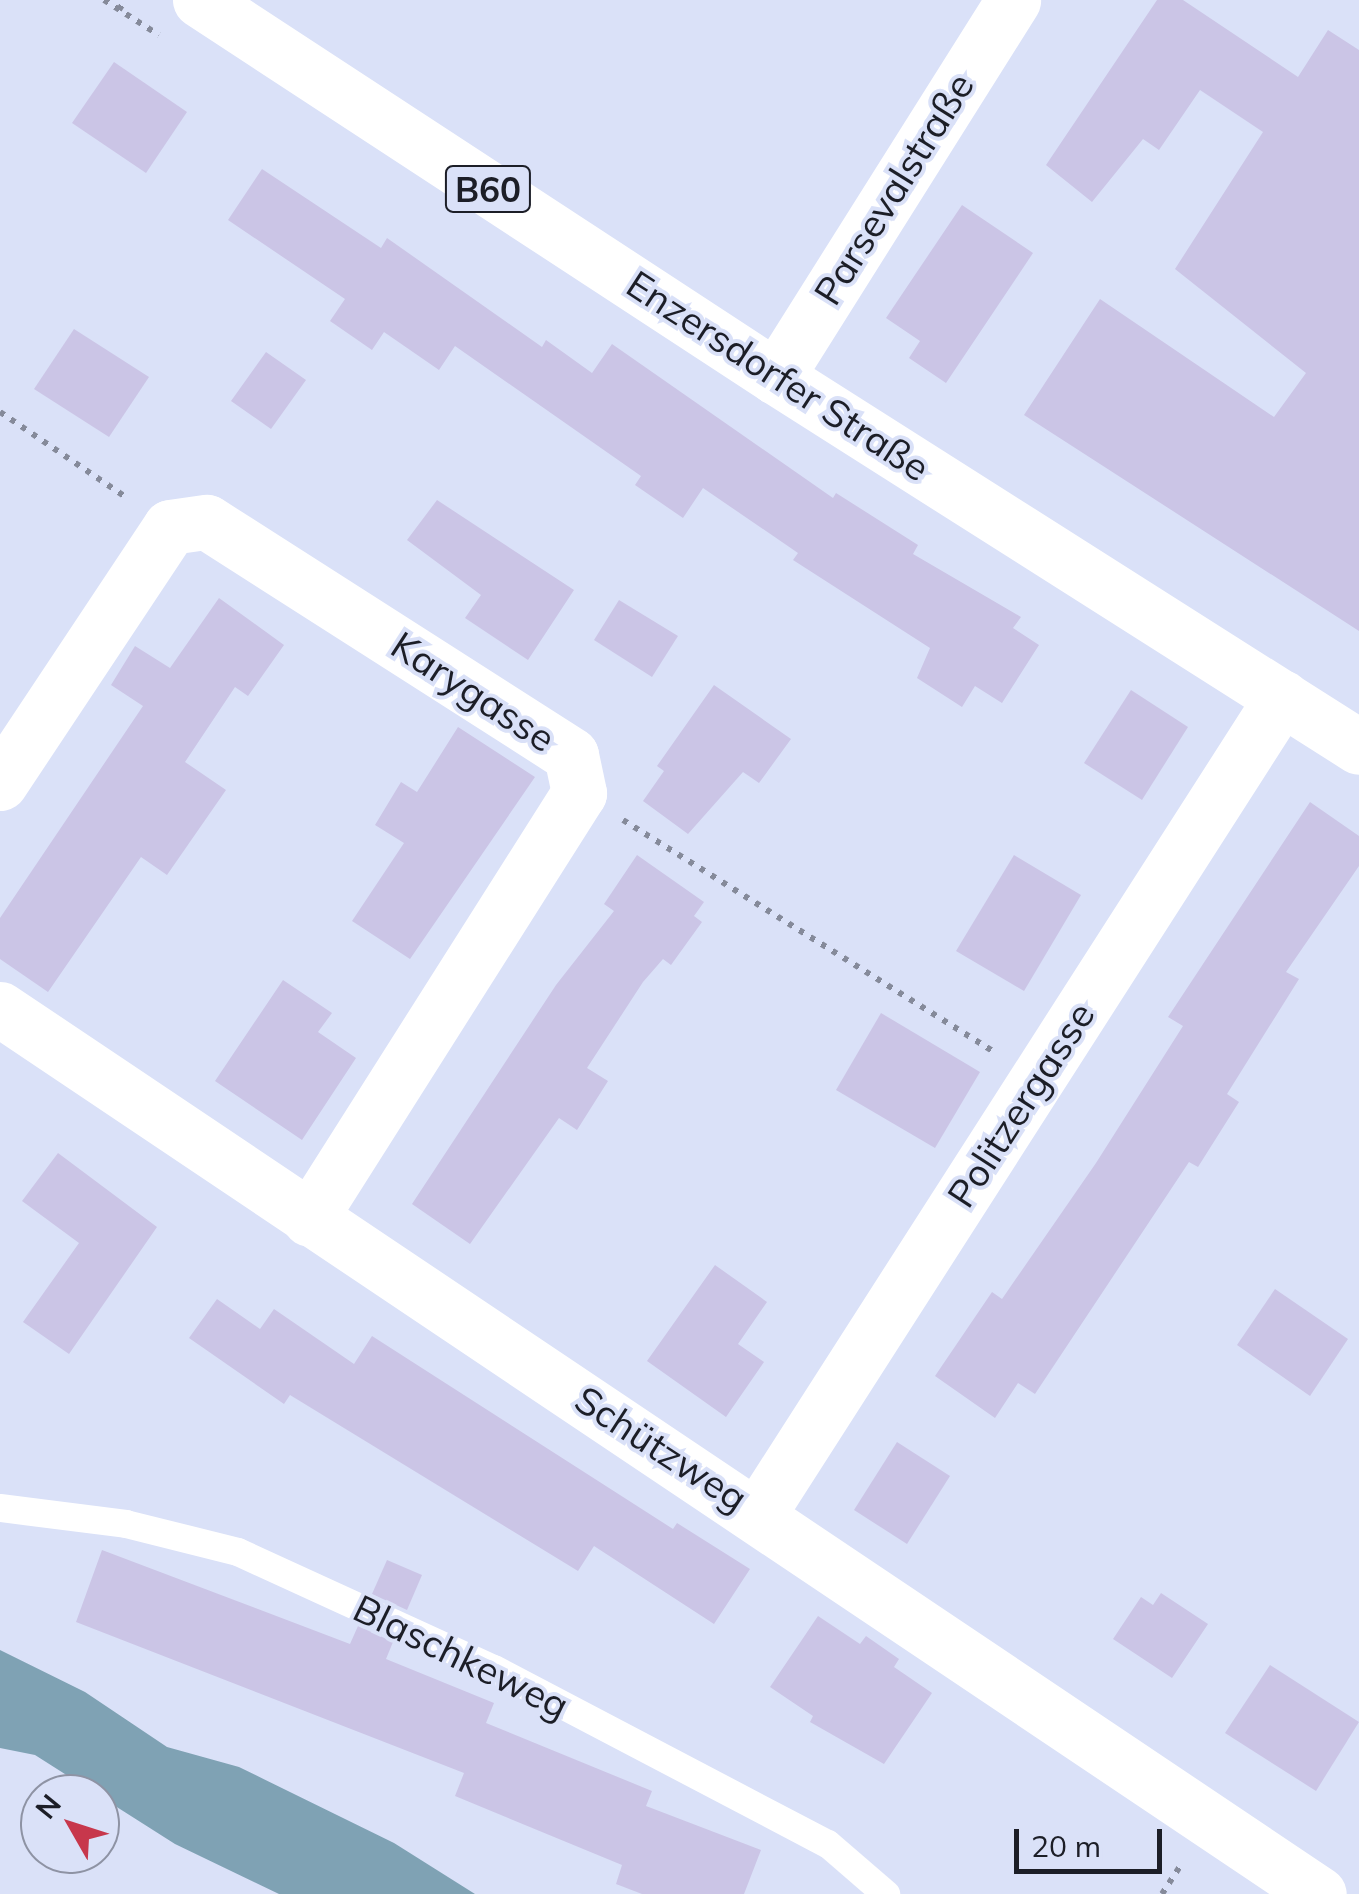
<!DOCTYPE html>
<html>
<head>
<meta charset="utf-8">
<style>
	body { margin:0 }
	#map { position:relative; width:1359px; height:1894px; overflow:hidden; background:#dae1f8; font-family:Mulish,sans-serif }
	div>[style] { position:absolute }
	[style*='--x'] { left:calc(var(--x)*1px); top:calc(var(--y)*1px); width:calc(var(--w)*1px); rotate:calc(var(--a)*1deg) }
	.water>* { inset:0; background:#7fa2b4 }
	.building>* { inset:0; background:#cbc5e6 }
	.path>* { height:6px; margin-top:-3px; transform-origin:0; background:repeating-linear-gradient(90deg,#858a9a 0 5px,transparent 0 13px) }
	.lane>* { height:28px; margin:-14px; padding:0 14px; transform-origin:14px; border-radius:14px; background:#fff }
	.street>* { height:55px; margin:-27.5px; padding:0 27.5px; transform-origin:27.5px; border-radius:27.5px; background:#fff }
	.primary>* { height:55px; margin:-27.5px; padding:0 27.5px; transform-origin:27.5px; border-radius:27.5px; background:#fff }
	span { translate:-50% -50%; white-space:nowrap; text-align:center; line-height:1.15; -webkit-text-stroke:8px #dae1f8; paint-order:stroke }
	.shield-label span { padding:2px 8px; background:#dae1f8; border:2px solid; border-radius:8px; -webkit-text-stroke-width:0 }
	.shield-label { font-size:35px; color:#1c1e27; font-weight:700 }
	.street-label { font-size:38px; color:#1c1e27 }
	.north { position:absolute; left:20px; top:1774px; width:100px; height:100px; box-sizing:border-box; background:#dae1f8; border:2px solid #8e93a4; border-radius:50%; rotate:309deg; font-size:28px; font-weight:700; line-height:40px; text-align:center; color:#1c1e27 }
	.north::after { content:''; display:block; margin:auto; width:35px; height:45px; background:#c7374c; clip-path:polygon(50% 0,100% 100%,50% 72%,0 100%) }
	.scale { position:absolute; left:1014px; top:1829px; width:148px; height:45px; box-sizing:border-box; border:5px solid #1c1e27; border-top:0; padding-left:12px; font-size:30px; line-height:35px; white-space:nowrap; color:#1c1e27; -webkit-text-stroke:8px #dae1f8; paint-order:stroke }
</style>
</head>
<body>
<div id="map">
	<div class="water">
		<div style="clip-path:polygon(0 1650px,85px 1692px,167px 1747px,239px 1767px,394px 1843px,475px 1894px,279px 1894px,175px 1844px,35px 1755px,0 1748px)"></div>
	</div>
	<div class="building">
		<div style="clip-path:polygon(1157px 0,1183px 0,1298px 77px,1328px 30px,1359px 50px,1359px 631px,1024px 415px,1100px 299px,1274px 417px,1306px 373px,1175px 269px,1263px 132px,1200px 90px,1159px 150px,1143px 139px,1092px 202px,1046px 165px)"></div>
		<div style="clip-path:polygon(114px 62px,187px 112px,146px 173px,72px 123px)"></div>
		<div style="clip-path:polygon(262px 169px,381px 248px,387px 238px,542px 347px,546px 340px,592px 373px,612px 344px,833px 498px,836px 493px,918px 545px,913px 554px,1021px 617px,1013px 628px,1039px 645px,1002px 703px,975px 686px,962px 707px,917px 678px,930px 648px,793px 560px,798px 553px,703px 488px,683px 518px,635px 485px,641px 476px,455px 346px,439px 370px,384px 332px,372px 350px,330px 321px,345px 299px,228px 220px)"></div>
		<div style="clip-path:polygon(962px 205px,1033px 253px,946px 383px,909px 358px,920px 341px,886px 318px)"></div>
		<div style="clip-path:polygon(74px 329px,149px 377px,109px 437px,34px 389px)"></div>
		<div style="clip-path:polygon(266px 352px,306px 380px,271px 429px,231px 401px)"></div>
		<div style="clip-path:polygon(437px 500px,574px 590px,528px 660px,465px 618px,481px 595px,407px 540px)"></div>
		<div style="clip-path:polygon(219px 598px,284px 645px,248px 696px,235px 687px,185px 762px,226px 790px,167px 875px,141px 857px,48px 992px,0 959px,0 918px,143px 706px,111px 685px,135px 646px,170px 668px)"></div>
		<div style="clip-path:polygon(619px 600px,678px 636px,652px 677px,594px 640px)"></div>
		<div style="clip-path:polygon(714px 685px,791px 739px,759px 783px,743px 772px,688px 834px,643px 801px,664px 771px,657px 766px)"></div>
		<div style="clip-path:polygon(1131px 690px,1188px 727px,1142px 800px,1084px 763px)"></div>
		<div style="clip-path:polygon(458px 727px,535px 777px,410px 959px,352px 921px,404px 843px,375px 825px,401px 782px,417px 792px)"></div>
		<div style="clip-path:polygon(1310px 802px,1359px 836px,1359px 866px,1286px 972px,1299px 979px,1227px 1094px,1239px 1102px,1198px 1167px,1189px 1162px,1035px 1394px,1018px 1383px,995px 1418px,935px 1376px,992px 1292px,1002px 1299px,1096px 1163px,1183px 1026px,1168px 1017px)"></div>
		<div style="clip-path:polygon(637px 855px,704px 902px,694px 916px,702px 922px,671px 965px,663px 959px,643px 982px,587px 1068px,608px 1081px,577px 1130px,559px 1118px,470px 1244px,412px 1204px,556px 985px,614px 911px,604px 904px)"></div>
		<div style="clip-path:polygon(1014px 855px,1081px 895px,1024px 991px,956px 951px)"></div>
		<div style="clip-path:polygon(283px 980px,332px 1013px,318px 1032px,356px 1058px,302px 1140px,215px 1081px)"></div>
		<div style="clip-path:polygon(881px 1013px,980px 1072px,935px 1148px,836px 1090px)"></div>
		<div style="clip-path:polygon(58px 1153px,157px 1227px,69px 1354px,23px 1322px,79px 1243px,22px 1201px)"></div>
		<div style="clip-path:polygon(715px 1265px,767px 1302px,738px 1344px,764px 1362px,726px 1417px,647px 1361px)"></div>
		<div style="clip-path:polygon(1275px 1289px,1348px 1339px,1310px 1396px,1237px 1345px)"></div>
		<div style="clip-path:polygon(217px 1299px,260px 1329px,274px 1309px,354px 1364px,372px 1336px,673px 1529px,677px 1523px,750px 1569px,714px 1624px,594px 1546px,578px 1571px,290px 1395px,284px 1404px,189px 1338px)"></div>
		<div style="clip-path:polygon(897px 1442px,950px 1476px,907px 1544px,854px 1510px)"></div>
		<div style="clip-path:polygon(102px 1550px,350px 1644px,358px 1626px,393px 1642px,386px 1659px,494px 1703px,486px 1723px,652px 1791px,646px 1806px,761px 1850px,744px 1894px,642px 1894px,616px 1884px,622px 1865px,455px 1796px,464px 1773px,76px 1622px)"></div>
		<div style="clip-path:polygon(387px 1560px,422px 1575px,407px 1610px,372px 1594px)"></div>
		<div style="clip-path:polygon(1161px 1593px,1208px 1624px,1172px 1678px,1113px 1639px,1141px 1597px,1153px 1605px)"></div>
		<div style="clip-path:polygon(818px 1616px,860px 1644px,866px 1636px,899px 1659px,894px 1667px,932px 1693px,884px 1764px,810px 1722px,813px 1716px,770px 1687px)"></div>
		<div style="clip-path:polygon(1270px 1665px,1359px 1722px,1316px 1791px,1225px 1733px)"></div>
	</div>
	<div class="path">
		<div style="--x:104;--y:0;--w:65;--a:32.5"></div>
		<div style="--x:119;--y:10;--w:12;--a:-59"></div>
		<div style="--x:0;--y:412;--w:153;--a:34.1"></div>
		<div style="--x:623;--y:820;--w:438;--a:32"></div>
		<div style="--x:1162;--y:1894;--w:38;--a:-57"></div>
	</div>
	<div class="lane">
		<div style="--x:0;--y:1508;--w:127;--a:7.2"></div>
		<div style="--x:126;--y:1524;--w:115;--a:14"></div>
		<div style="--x:238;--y:1552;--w:281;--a:24.6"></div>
		<div style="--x:494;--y:1669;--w:377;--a:27.7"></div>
		<div style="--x:828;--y:1844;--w:77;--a:40.8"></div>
	</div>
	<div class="street">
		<div style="--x:776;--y:377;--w:445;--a:-57.8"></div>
		<div style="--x:0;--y:783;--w:307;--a:-56.4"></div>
		<div style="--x:170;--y:527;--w:37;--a:-8"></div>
		<div style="--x:207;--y:522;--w:432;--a:32.6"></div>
		<div style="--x:571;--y:755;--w:39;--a:78"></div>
		<div style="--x:579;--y:793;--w:504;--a:122.37"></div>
		<div style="--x:0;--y:1009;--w:1588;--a:33.86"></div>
		<div style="--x:759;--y:1513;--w:969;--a:-57.34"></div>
	</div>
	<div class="primary">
		<div style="--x:200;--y:0;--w:688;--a:33.21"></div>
		<div style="--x:776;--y:377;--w:690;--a:32.4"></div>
	</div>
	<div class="shield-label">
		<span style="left:488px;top:189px">B60</span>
	</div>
	<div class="street-label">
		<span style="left:894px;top:189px;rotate:-58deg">Parsevalstraße</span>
		<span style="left:778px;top:376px;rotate:33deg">Enzersdorfer Straße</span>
		<span style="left:473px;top:692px;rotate:33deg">Karygasse</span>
		<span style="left:1021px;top:1105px;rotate:-57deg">Politzergasse</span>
		<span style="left:661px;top:1449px;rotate:33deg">Schützweg</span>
		<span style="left:461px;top:1657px;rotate:26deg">Blaschkeweg</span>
	</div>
	<div class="north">N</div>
	<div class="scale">20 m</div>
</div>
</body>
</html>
